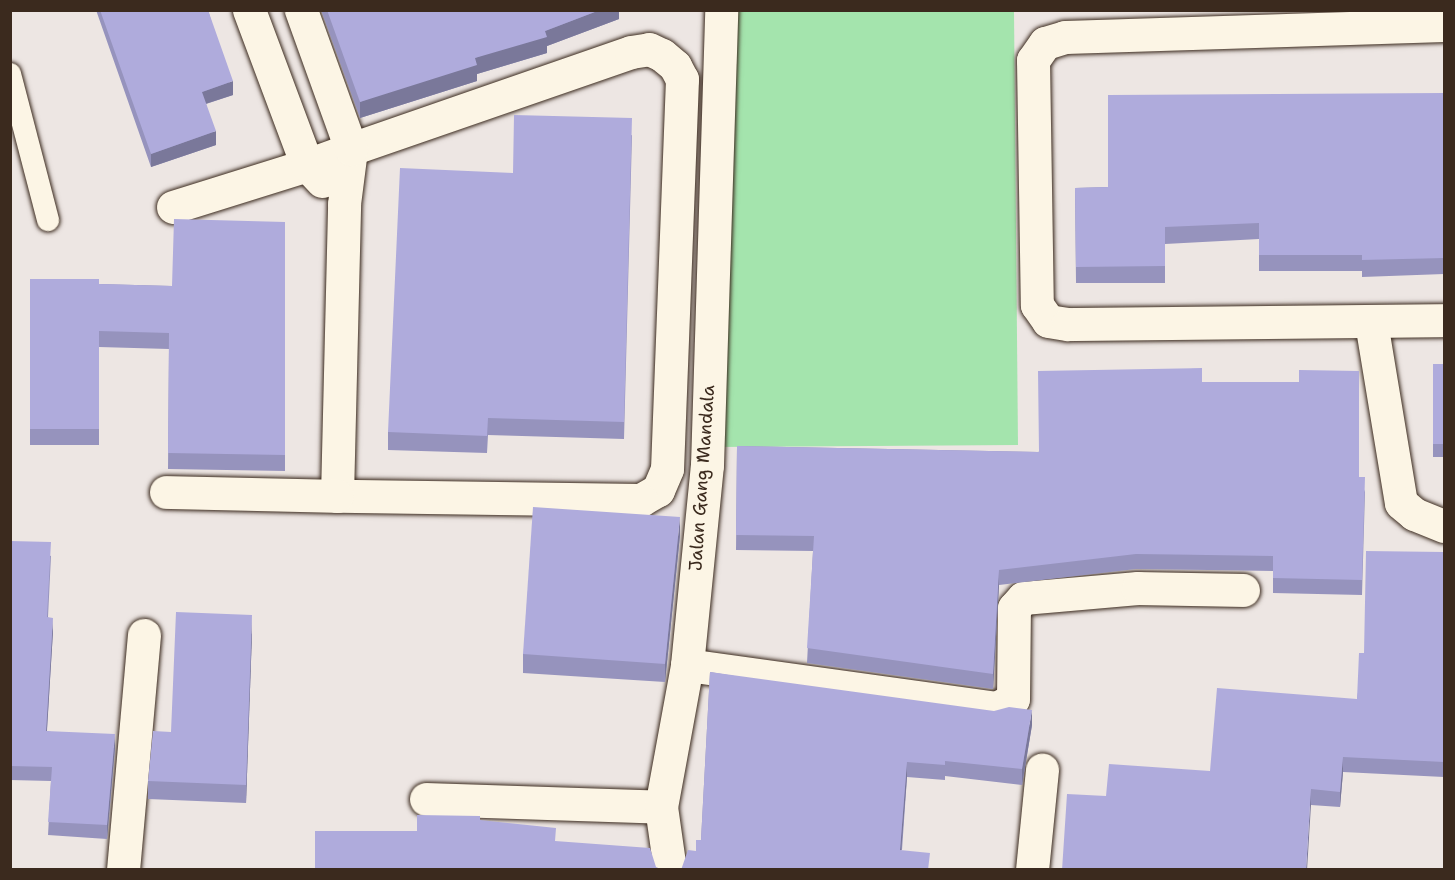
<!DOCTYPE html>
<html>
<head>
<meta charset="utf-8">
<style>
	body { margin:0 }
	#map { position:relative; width:1455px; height:880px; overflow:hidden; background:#ede6e3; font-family:"Shantell Sans",sans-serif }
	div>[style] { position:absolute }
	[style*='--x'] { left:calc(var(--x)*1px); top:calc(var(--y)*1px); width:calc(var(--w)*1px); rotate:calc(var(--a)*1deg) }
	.green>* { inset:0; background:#a4e4ad }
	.roads { filter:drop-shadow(0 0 2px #3b2a1e) drop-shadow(0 0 2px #3b2a1e) }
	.service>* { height:22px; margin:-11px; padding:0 11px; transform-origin:11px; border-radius:11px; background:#fcf5e5 }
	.minor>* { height:33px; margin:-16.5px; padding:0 16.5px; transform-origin:16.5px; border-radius:16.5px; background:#fcf5e5 }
	.wall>* { inset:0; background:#9693bd }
	.shaded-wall>* { inset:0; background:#7a789a }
	.building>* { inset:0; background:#afabdc }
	span { translate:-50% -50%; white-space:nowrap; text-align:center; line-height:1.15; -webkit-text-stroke:5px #fcf5e5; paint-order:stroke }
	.street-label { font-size:18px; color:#3b2a1e }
	.frame { position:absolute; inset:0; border:12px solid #3b2a1e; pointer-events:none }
</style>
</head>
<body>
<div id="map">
	<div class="green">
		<div style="clip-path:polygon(729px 11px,1014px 11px,1018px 445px,710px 447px)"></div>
	</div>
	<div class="roads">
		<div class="service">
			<div style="--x:10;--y:74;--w:151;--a:75.4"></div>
		</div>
		<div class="minor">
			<div style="--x:249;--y:10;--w:165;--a:69.5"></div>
			<div style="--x:307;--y:165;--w:22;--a:47"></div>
			<div style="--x:1444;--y:25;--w:379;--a:178.2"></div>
			<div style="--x:1065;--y:37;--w:21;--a:163"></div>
			<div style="--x:1045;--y:43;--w:21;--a:125"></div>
			<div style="--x:1033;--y:60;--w:245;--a:89.1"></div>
			<div style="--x:1037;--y:305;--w:19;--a:55"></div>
			<div style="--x:1048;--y:321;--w:20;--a:9"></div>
			<div style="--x:1068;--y:324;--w:376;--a:-0.6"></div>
			<div style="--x:173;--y:207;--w:140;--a:-17.4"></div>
			<div style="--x:307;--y:165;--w:47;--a:-20"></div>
			<div style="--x:351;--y:149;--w:296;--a:-19.1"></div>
			<div style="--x:631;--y:52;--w:18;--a:-9"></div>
			<div style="--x:649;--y:49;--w:14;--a:25"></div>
			<div style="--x:662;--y:55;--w:17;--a:40"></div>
			<div style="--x:675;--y:66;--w:15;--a:62"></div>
			<div style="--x:682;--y:79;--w:390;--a:92.2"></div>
			<div style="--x:667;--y:469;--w:23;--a:113"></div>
			<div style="--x:658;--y:490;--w:20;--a:150"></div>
			<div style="--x:641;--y:500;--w:304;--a:-179.2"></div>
			<div style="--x:337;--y:496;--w:292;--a:-88.6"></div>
			<div style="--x:344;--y:204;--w:55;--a:-82.7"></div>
			<div style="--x:351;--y:149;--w:148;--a:-109.8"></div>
			<div style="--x:1371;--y:322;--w:183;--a:80.6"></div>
			<div style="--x:1401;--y:503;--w:17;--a:40"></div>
			<div style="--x:1414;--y:514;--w:32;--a:22"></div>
			<div style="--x:166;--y:492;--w:171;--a:1.3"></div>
			<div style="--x:687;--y:665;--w:313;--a:7.9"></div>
			<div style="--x:997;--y:708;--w:18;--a:-29"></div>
			<div style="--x:1013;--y:699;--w:91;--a:-89.4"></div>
			<div style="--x:1014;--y:608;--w:13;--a:-48"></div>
			<div style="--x:1023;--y:598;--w:115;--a:-5"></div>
			<div style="--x:1138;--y:588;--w:105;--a:1.1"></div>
			<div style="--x:426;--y:799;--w:235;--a:1.9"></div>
			<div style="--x:123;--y:870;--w:236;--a:-84.9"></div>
			<div style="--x:670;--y:870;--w:64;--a:-98.1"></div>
			<div style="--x:661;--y:807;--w:144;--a:-79.6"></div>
			<div style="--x:687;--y:665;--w:201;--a:-84.3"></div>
			<div style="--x:707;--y:465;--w:455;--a:-88.2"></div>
			<div style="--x:1032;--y:870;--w:101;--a:-84.3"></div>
		</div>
	</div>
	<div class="wall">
		<div style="clip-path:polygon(96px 10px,208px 10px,233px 95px,206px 104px,216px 145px,151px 167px)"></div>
		<div style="clip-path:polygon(321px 10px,619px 10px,619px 19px,547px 46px,547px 53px,477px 74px,477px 81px,360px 118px)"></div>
		<div style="clip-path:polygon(1444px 93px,1444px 274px,1362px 277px,1362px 271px,1259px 271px,1259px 239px,1165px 244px,1165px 283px,1076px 283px,1075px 188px,1108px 187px)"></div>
		<div style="clip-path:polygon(632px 135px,624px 439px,488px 435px,487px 453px,388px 450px,388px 432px,513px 173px)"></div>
		<div style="clip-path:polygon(285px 222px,285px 471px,168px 469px,169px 349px,99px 347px,99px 445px,30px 445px,30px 279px,99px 284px,172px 286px)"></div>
		<div style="clip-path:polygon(1433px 364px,1444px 364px,1444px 457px,1433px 457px)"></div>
		<div style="clip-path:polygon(1202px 382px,1359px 477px,1365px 492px,1362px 595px,1273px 593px,1273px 571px,1136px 569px,999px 585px,993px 689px,807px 663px,813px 551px,736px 550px,737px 446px,1038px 452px)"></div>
		<div style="clip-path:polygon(680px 535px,665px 682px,523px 673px,523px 654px)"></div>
		<div style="clip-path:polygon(10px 541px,51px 556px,48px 617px,53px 631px,47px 731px,115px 748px,107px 839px,48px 835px,51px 781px,10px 780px)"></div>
		<div style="clip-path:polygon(1444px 552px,1444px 777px,1343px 772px,1340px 807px,1311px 805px,1106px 796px,1210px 771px,1357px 699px,1364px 653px)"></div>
		<div style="clip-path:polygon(252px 633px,246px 803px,148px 799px,148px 781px,171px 732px)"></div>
		<div style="clip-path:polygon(710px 672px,1032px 725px,1022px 785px,945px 776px,945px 780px,907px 777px,902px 850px,696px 851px,701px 840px)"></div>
	</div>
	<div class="shaded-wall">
		<div style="clip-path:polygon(600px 10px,619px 10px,619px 19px,547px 46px,547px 53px,477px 74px,477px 81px,360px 118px,360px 102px)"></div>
		<div style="clip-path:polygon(233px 81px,233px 95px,202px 105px,202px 92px)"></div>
		<div style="clip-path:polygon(216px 131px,216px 145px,151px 167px,151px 154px)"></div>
		<div style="clip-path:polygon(680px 517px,680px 535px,665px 682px,665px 664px)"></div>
		<div style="clip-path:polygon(999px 570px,999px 585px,993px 689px,993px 674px)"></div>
		<div style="clip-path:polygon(252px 615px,252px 633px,246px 803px,246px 785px)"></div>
		<div style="clip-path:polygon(53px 618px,53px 631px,46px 744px,46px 731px)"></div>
		<div style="clip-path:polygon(1032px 710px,1032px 725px,1022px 785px,1022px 769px)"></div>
		<div style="clip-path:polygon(115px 734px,115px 748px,107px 839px,107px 825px)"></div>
		<div style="clip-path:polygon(1343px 757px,1343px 772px,1340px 807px,1340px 792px)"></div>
		<div style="clip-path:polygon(907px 762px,907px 777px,900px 865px,900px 850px)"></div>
		<div style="clip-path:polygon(1311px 789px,1311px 805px,1307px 870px,1306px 870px)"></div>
	</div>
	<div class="building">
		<div style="clip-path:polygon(100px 10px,208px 10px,233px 81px,202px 92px,216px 131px,151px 154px)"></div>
		<div style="clip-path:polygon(327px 10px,600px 10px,545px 31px,547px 37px,475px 58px,477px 65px,360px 102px)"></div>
		<div style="clip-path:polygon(1444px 93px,1444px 258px,1362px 260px,1362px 255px,1259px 255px,1259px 223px,1165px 227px,1165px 266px,1076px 267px,1075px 188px,1108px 187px,1108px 95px)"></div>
		<div style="clip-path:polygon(514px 115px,632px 118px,624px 422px,488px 418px,487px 436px,388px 432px,400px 168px,513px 173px)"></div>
		<div style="clip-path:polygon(174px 219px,285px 222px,285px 455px,168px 453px,169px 333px,99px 331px,99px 429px,30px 429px,30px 279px,99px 279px,99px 284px,172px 286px)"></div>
		<div style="clip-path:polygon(1433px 364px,1444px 364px,1444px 444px,1433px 444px)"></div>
		<div style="clip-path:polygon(1202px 368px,1202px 382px,1299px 382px,1299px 370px,1359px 371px,1359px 477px,1365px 477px,1362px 580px,1273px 578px,1273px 556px,1136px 554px,999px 570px,993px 674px,807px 648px,814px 536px,736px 535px,737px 446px,1039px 452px,1038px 371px)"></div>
		<div style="clip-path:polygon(533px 507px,680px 517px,665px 664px,523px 654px)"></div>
		<div style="clip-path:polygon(10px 541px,51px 542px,47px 617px,53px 618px,46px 731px,115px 734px,107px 825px,48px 822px,52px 767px,10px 766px)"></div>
		<div style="clip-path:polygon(1366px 551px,1444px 552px,1444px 762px,1343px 757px,1340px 792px,1311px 789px,1306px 870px,1062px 870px,1067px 794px,1106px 796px,1109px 764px,1210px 771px,1217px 688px,1357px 699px,1359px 653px,1364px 653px)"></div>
		<div style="clip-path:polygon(176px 612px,252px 615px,246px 785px,148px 781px,153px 731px,171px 732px)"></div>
		<div style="clip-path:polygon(710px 672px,994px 711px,1009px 707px,1032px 710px,1022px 769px,945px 761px,945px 765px,907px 762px,900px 850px,930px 853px,928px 870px,681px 870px,688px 850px,696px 851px,696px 840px,701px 840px)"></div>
		<div style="clip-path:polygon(417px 815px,480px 816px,480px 820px,556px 828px,555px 841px,650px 848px,656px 867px,663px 870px,315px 870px,315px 831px,417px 831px)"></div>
	</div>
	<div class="street-label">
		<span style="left:702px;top:478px;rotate:-86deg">Jalan Gang Mandala</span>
	</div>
	<div class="frame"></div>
</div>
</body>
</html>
